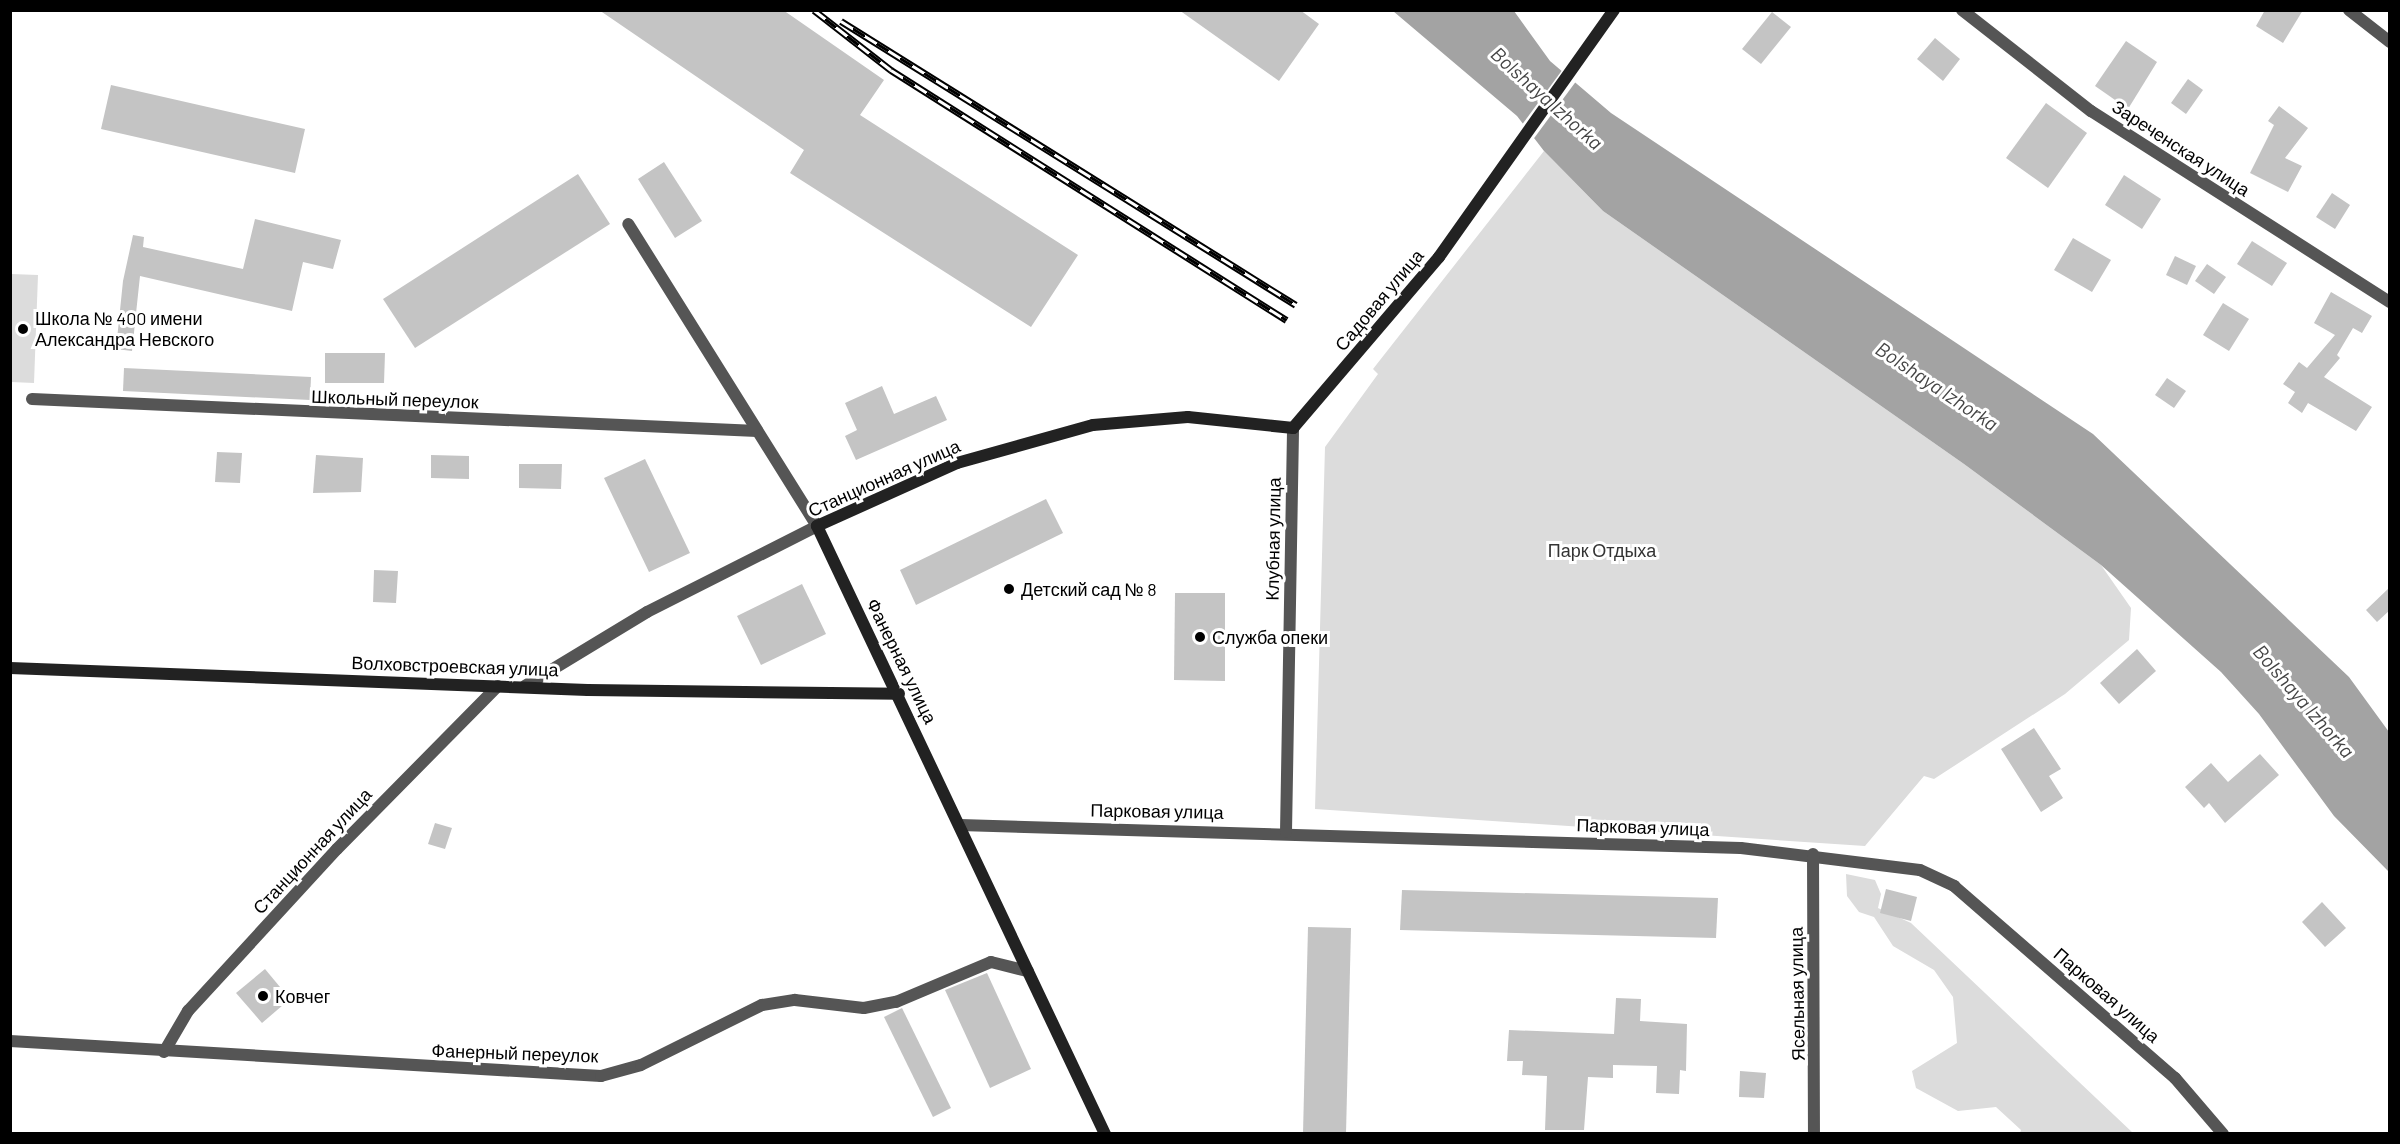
<!DOCTYPE html>
<html>
<head>
<meta charset="utf-8">
<style>
	body { margin:0 }
	#map { position:relative; width:2400px; height:1144px; overflow:hidden; background:#fff; font-family:Barlow,sans-serif }
	div>[style] { position:absolute }
	[style*='--x'] { left:calc(var(--x)*1px); top:calc(var(--y)*1px); width:calc(var(--w)*1px); rotate:calc(var(--a)*1deg) }
	.green>* { inset:0; background:#dcdcdc }
	.water>* { inset:0; background:#a3a3a3 }
	.pier>* { inset:0; background:#fff }
	.building>* { inset:0; background:#c4c4c4 }
	.street>* { height:12px; margin:-6px; padding:0 6px; transform-origin:6px; border-radius:6px; background:#555 }
	.secondary>* { height:12px; margin:-6px; padding:0 6px; transform-origin:6px; border-radius:6px; background:#222 }
	.rail>* { height:7px; margin-top:-3.5px; transform-origin:0; background:repeating-linear-gradient(90deg,#fff 0 14px,#000 0 28px); box-sizing:border-box; border-block:2px solid #000 }
	.dots>* { width:16px; height:16px; translate:-50% -50%; box-sizing:border-box; border:3px solid #fff; border-radius:50% }
	span { translate:-50% -50%; white-space:nowrap; text-align:center; line-height:1.15; -webkit-text-stroke:6px #fff; paint-order:stroke }
	.street-label { font-size:18px; color:#000 }
	.poi-label { font-size:18px; color:#000 }
	.left { translate:0 -50%; text-align:left }
	.park-label { font-size:18px; color:#333 }
	.water-label { font-size:20px; color:#444; font-style:italic }
	.frame { position:absolute; inset:0; border:12px solid #000; pointer-events:none }
</style>
</head>
<body>
<div id="map">
	<div class="green">
		<div style="clip-path:polygon(1544px 151px,1603px 211px,1964px 464px,2101px 565px,2131px 608px,2129px 640px,2065px 694px,1934px 779px,1924px 776px,1865px 846px,1315px 809px,1325px 447px,1378px 374px,1373px 369px)"></div>
		<div style="clip-path:polygon(11px 274px,38px 275px,34px 383px,11px 382px)"></div>
		<div style="clip-path:polygon(1846px 874px,1875px 880px,1881px 894px,1878px 908px,1911px 923px,2133px 1133px,2020px 1133px,2021px 1130px,1996px 1107px,1958px 1111px,1916px 1088px,1912px 1071px,1957px 1043px,1953px 997px,1934px 970px,1893px 946px,1874px 917px,1859px 912px,1847px 896px)"></div>
	</div>
	<div class="water">
		<div style="clip-path:polygon(1393px 11px,1514px 11px,1550px 61px,1611px 113px,2093px 434px,2349px 677px,2389px 732px,2389px 872px,2334px 816px,2259px 714px,2221px 672px,2101px 565px,1964px 464px,1603px 211px,1544px 151px,1517px 116px)"></div>
	</div>
	<div class="pier">
		<div style="clip-path:polygon(1563px 69px,1577px 80px,1532px 141px,1521px 126px)"></div>
	</div>
	<div class="building">
		<div style="clip-path:polygon(599px 10px,783px 10px,884px 80px,860px 115px,1078px 255px,1031px 327px,790px 173px,804px 150px)"></div>
		<div style="clip-path:polygon(1179px 10px,1300px 10px,1319px 24px,1279px 81px)"></div>
		<div style="clip-path:polygon(2265px 10px,2303px 10px,2283px 43px,2256px 26px)"></div>
		<div style="clip-path:polygon(1772px 12px,1791px 27px,1761px 64px,1742px 49px)"></div>
		<div style="clip-path:polygon(1935px 38px,1960px 59px,1943px 81px,1917px 59px)"></div>
		<div style="clip-path:polygon(2126px 41px,2157px 62px,2128px 109px,2095px 86px)"></div>
		<div style="clip-path:polygon(2188px 79px,2203px 90px,2186px 114px,2171px 103px)"></div>
		<div style="clip-path:polygon(111px 85px,305px 129px,295px 173px,101px 129px)"></div>
		<div style="clip-path:polygon(2046px 103px,2087px 133px,2048px 188px,2006px 158px)"></div>
		<div style="clip-path:polygon(2279px 106px,2308px 128px,2285px 158px,2302px 166px,2288px 192px,2250px 173px,2274px 125px,2268px 121px)"></div>
		<div style="clip-path:polygon(664px 162px,702px 221px,675px 238px,638px 179px)"></div>
		<div style="clip-path:polygon(578px 174px,610px 224px,415px 348px,383px 299px)"></div>
		<div style="clip-path:polygon(2124px 175px,2161px 199px,2142px 229px,2105px 205px)"></div>
		<div style="clip-path:polygon(2332px 193px,2350px 205px,2335px 229px,2316px 217px)"></div>
		<div style="clip-path:polygon(255px 219px,341px 240px,333px 269px,303px 262px,292px 311px,140px 276px,132px 351px,116px 349px,123px 281px,133px 235px,144px 237px,143px 247px,243px 269px)"></div>
		<div style="clip-path:polygon(2073px 238px,2111px 260px,2092px 292px,2054px 270px)"></div>
		<div style="clip-path:polygon(2252px 241px,2287px 263px,2272px 286px,2237px 264px)"></div>
		<div style="clip-path:polygon(2175px 256px,2196px 266px,2187px 285px,2166px 275px)"></div>
		<div style="clip-path:polygon(2207px 264px,2226px 277px,2214px 294px,2195px 281px)"></div>
		<div style="clip-path:polygon(2331px 292px,2372px 316px,2362px 333px,2353px 328px,2337px 355px,2340px 358px,2324px 377px,2372px 407px,2356px 431px,2308px 403px,2302px 413px,2288px 403px,2295px 392px,2283px 384px,2299px 362px,2307px 368px,2335px 335px,2314px 323px)"></div>
		<div style="clip-path:polygon(2223px 303px,2249px 319px,2229px 351px,2203px 335px)"></div>
		<div style="clip-path:polygon(325px 353px,385px 353px,384px 383px,325px 383px)"></div>
		<div style="clip-path:polygon(124px 368px,311px 377px,310px 400px,123px 391px)"></div>
		<div style="clip-path:polygon(2167px 378px,2186px 391px,2174px 408px,2155px 395px)"></div>
		<div style="clip-path:polygon(882px 386px,894px 414px,936px 396px,947px 420px,856px 460px,845px 436px,857px 430px,845px 403px)"></div>
		<div style="clip-path:polygon(217px 452px,242px 453px,240px 483px,215px 482px)"></div>
		<div style="clip-path:polygon(316px 455px,363px 458px,361px 492px,313px 493px)"></div>
		<div style="clip-path:polygon(431px 455px,469px 456px,469px 479px,431px 478px)"></div>
		<div style="clip-path:polygon(645px 459px,690px 553px,649px 572px,604px 478px)"></div>
		<div style="clip-path:polygon(519px 464px,562px 464px,561px 489px,519px 488px)"></div>
		<div style="clip-path:polygon(1046px 499px,1063px 533px,916px 605px,900px 570px)"></div>
		<div style="clip-path:polygon(374px 570px,398px 571px,396px 603px,373px 602px)"></div>
		<div style="clip-path:polygon(802px 584px,826px 634px,761px 665px,737px 616px)"></div>
		<div style="clip-path:polygon(2390px 587px,2390px 610px,2377px 622px,2366px 610px)"></div>
		<div style="clip-path:polygon(1175px 593px,1225px 593px,1225px 681px,1174px 680px)"></div>
		<div style="clip-path:polygon(2137px 649px,2156px 671px,2119px 704px,2100px 683px)"></div>
		<div style="clip-path:polygon(2034px 728px,2061px 769px,2049px 776px,2063px 798px,2041px 812px,2001px 749px)"></div>
		<div style="clip-path:polygon(2260px 754px,2279px 775px,2225px 823px,2209px 803px,2204px 808px,2185px 787px,2211px 763px,2228px 782px)"></div>
		<div style="clip-path:polygon(435px 823px,452px 828px,445px 849px,428px 844px)"></div>
		<div style="clip-path:polygon(1886px 889px,1917px 897px,1911px 921px,1880px 913px)"></div>
		<div style="clip-path:polygon(1402px 890px,1718px 898px,1716px 938px,1400px 930px)"></div>
		<div style="clip-path:polygon(2322px 902px,2346px 928px,2325px 947px,2302px 922px)"></div>
		<div style="clip-path:polygon(1308px 927px,1351px 928px,1346px 1134px,1303px 1134px)"></div>
		<div style="clip-path:polygon(265px 969px,290px 999px,262px 1023px,236px 993px)"></div>
		<div style="clip-path:polygon(987px 973px,1031px 1069px,990px 1088px,945px 990px)"></div>
		<div style="clip-path:polygon(1616px 998px,1641px 999px,1640px 1021px,1687px 1024px,1686px 1071px,1680px 1070px,1679px 1094px,1656px 1093px,1657px 1066px,1613px 1065px,1613px 1078px,1588px 1077px,1584px 1130px,1545px 1130px,1547px 1076px,1522px 1075px,1523px 1061px,1507px 1061px,1509px 1030px,1614px 1034px)"></div>
		<div style="clip-path:polygon(902px 1008px,951px 1108px,933px 1117px,884px 1017px)"></div>
		<div style="clip-path:polygon(1740px 1071px,1766px 1073px,1764px 1098px,1739px 1097px)"></div>
	</div>
	<div class="street">
		<div style="--x:1962;--y:10;--w:164;--a:38.1"></div>
		<div style="--x:2091;--y:111;--w:355;--a:32.6"></div>
		<div style="--x:2349;--y:10;--w:52;--a:38"></div>
		<div style="--x:32;--y:399;--w:726;--a:2.53"></div>
		<div style="--x:525;--y:686;--w:143;--a:-31.2"></div>
		<div style="--x:647;--y:612;--w:191;--a:-26.8"></div>
		<div style="--x:817;--y:526;--w:356;--a:-122"></div>
		<div style="--x:960;--y:825;--w:781;--a:1.69"></div>
		<div style="--x:1741;--y:848;--w:180;--a:7"></div>
		<div style="--x:1920;--y:870;--w:38;--a:25"></div>
		<div style="--x:1954;--y:886;--w:293;--a:41"></div>
		<div style="--x:2175;--y:1078;--w:74;--a:49.4"></div>
		<div style="--x:1286;--y:832;--w:404;--a:-89"></div>
		<div style="--x:1813;--y:854;--w:280;--a:89.8"></div>
		<div style="--x:10;--y:1041;--w:592;--a:3.39"></div>
		<div style="--x:601;--y:1076;--w:41;--a:-15.4"></div>
		<div style="--x:641;--y:1065;--w:135;--a:-26.4"></div>
		<div style="--x:762;--y:1005;--w:33;--a:-9"></div>
		<div style="--x:795;--y:1000;--w:69;--a:6.6"></div>
		<div style="--x:864;--y:1008;--w:33;--a:-11"></div>
		<div style="--x:896;--y:1002;--w:103;--a:-22.8"></div>
		<div style="--x:991;--y:962;--w:38;--a:14"></div>
		<div style="--x:164;--y:1052;--w:48;--a:-59.7"></div>
		<div style="--x:188;--y:1011;--w:220;--a:-47.4"></div>
		<div style="--x:337;--y:849;--w:229;--a:-45.4"></div>
	</div>
	<div class="secondary">
		<div style="--x:10;--y:668;--w:578;--a:2.18"></div>
		<div style="--x:588;--y:690;--w:311;--a:0.7"></div>
		<div style="--x:1105;--y:1134;--w:673;--a:-115.35"></div>
		<div style="--x:817;--y:526;--w:154;--a:-24.2"></div>
		<div style="--x:957;--y:463;--w:141;--a:-15.6"></div>
		<div style="--x:1093;--y:425;--w:95;--a:-4.8"></div>
		<div style="--x:1188;--y:417;--w:106;--a:6"></div>
		<div style="--x:1293;--y:428;--w:225;--a:-49.5"></div>
		<div style="--x:1439;--y:257;--w:303;--a:-54.7"></div>
	</div>
	<div class="rail">
		<div style="--x:814;--y:10;--w:98;--a:37.9"></div>
		<div style="--x:891;--y:70;--w:468;--a:32.3"></div>
		<div style="--x:841;--y:21;--w:536;--a:31.97"></div>
	</div>
	<div class="dots">
		<div style="left:23px;top:329px;background:#000"></div>
		<div style="left:1009px;top:589px;background:#000"></div>
		<div style="left:1200px;top:637px;background:#000"></div>
		<div style="left:263px;top:996px;background:#000"></div>
	</div>
	<div class="street-label">
		<span style="left:2181px;top:148px;rotate:33deg">Зареченская улица</span>
		<span style="left:1379px;top:300px;rotate:-50deg">Садовая улица</span>
		<span style="left:395px;top:399px;rotate:2deg">Школьный переулок</span>
		<span style="left:884px;top:478px;rotate:-24deg">Станционная улица</span>
		<span style="left:1273px;top:539px;rotate:-89deg">Клубная улица</span>
		<span style="left:902px;top:661px;rotate:64deg">Фанерная улица</span>
		<span style="left:455px;top:666px;rotate:2deg">Волховстроевская улица</span>
		<span style="left:1157px;top:811px;rotate:1deg">Парковая улица</span>
		<span style="left:1643px;top:827px;rotate:2deg">Парковая улица</span>
		<span style="left:312px;top:851px;rotate:-47deg">Станционная улица</span>
		<span style="left:1797px;top:994px;rotate:-91deg">Ясельная улица</span>
		<span style="left:2107px;top:995px;rotate:41deg">Парковая улица</span>
		<span style="left:515px;top:1053px;rotate:2deg">Фанерный переулок</span>
	</div>
	<div class="poi-label">
		<span class="left" style="left:35px;top:329px">Школа № 400 имени<br>Александра Невского</span>
		<span class="left" style="left:1021px;top:589px">Детский сад № 8</span>
		<span class="left" style="left:1212px;top:637px">Служба опеки</span>
		<span class="left" style="left:275px;top:996px">Ковчег</span>
	</div>
	<div class="park-label">
		<span style="left:1602px;top:550px">Парк Отдыха</span>
	</div>
	<div class="water-label">
		<span style="left:1547px;top:98px;rotate:42deg">Bolshaya Izhorka</span>
		<span style="left:1937px;top:386px;rotate:34deg">Bolshaya Izhorka</span>
		<span style="left:2304px;top:701px;rotate:49deg">Bolshaya Izhorka</span>
	</div>
	<div class="frame"></div>
</div>
</body>
</html>
